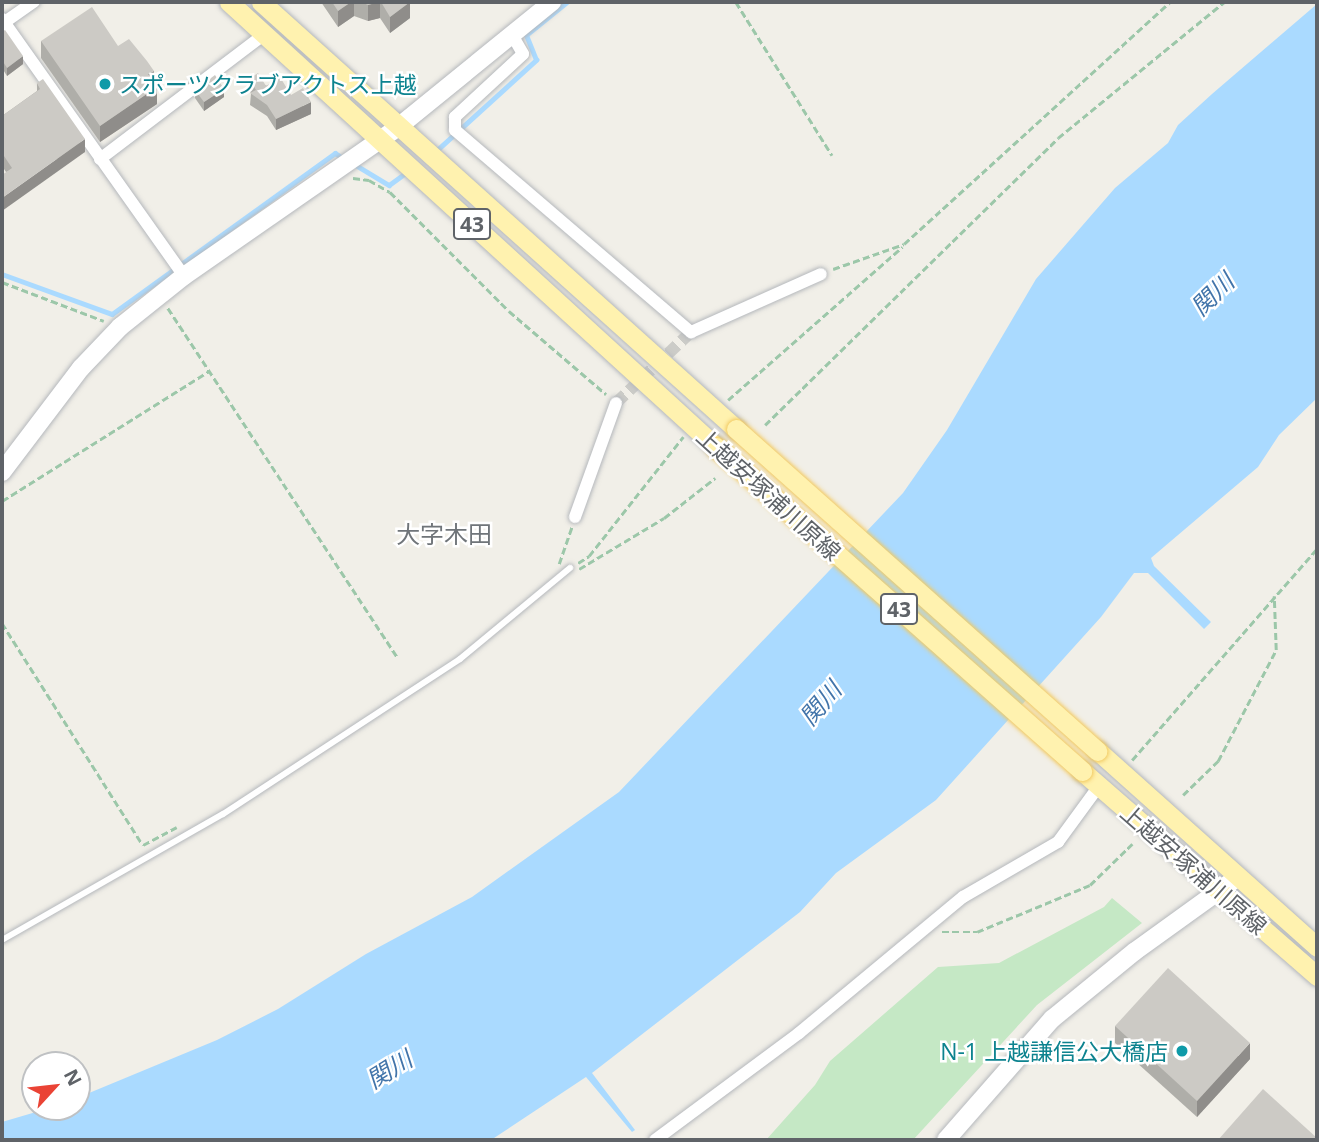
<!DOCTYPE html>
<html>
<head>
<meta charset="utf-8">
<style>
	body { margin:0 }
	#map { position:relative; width:1319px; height:1142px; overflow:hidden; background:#f1efe8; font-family:"Open Sans","Noto Sans JP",sans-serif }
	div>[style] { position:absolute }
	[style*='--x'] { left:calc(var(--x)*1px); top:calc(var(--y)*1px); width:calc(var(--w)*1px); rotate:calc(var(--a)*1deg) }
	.green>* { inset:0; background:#c5e8c5 }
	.water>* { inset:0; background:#aadaff }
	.stream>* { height:4.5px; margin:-2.25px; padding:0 2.25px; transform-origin:2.25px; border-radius:2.25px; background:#aadaff }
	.street-tunnel>* { height:12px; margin-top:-6px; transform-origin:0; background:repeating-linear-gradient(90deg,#ccccc8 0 12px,transparent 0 18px) }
	.path>* { height:2.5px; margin-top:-1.25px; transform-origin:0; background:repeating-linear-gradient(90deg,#9cc7a9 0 7px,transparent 0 10.5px) }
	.roads { filter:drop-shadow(0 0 2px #b5b8bc) drop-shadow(0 0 2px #b5b8bc) }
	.lane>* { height:6px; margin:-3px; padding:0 3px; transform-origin:3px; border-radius:3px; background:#fff }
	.street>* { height:12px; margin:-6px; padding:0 6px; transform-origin:6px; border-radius:6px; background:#fff }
	.secondary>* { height:18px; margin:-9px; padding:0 9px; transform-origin:9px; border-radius:9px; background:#fff }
	.primary>* { height:19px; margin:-9.5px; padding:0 9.5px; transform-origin:9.5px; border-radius:9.5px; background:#fff2af }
	.bridges { filter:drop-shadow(0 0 2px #f2c960) drop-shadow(0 0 2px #f2c960) }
	.primary-bridge>* { height:19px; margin:-9.5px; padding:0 9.5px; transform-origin:9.5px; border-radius:9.5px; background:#fff2af }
	.wall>* { inset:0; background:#afaea9 }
	.shaded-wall>* { inset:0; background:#8f8d8a }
	.building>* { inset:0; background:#cccac5 }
	.dots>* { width:19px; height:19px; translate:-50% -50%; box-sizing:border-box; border:4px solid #fff; border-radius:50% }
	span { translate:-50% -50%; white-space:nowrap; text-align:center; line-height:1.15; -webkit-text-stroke:5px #fff; paint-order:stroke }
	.shield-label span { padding:2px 5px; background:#fff; border:2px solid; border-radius:5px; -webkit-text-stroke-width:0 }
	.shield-label { font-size:21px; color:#5f6368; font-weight:700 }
	.culture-label { font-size:23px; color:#0d838f }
	.left { translate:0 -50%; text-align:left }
	.right { translate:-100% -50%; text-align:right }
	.street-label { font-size:23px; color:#5f6368 }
	.water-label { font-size:24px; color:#4174aa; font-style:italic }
	.neighbourhood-label { font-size:24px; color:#70757a }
	.frame { position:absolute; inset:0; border:4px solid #5f6368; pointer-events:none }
	.north { position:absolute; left:21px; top:1051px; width:70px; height:70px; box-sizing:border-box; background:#fff; border:2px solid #bfc1c3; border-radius:50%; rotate:63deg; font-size:19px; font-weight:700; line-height:28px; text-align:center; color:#5f6368 }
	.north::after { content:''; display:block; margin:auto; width:24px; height:32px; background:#ea4335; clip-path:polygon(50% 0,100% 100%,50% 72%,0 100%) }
</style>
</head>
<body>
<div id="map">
	<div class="green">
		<div style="clip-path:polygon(1112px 898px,1142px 923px,1037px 1005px,913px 1140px,766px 1140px,815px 1085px,830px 1061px,938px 967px,999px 963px,1104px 907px)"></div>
	</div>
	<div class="water">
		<div style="clip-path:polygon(1317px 4px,1317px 398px,1279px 435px,1258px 467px,1151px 558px,1154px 566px,1211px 622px,1204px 629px,1148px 573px,1134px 573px,1101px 617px,936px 800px,836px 873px,800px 912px,592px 1073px,635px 1130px,632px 1132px,586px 1077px,491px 1140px,2px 1140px,2px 1122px,53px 1107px,77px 1107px,77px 1098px,217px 1040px,278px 1009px,366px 954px,472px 897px,619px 792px,903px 493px,947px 430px,1036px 279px,1115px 188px,1168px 143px,1178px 125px,1212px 94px)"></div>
	</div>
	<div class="stream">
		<div style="--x:435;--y:152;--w:137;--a:-42.3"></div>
		<div style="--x:536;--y:60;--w:27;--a:-112"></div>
		<div style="--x:526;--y:35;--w:53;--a:-38.8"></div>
		<div style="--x:354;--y:164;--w:41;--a:31"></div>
		<div style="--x:389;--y:185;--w:24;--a:-36"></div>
		<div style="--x:2;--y:274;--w:117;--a:20"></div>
		<div style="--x:112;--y:314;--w:275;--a:-35.8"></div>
		<div style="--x:335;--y:153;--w:9;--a:32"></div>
	</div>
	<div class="street-tunnel">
		<div style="--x:616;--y:403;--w:103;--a:-43.4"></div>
	</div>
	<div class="path">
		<div style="--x:736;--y:2;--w:181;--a:57.9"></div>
		<div style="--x:353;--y:178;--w:16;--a:7"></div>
		<div style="--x:369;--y:180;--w:24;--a:30"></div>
		<div style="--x:390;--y:192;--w:168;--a:45"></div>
		<div style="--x:509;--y:311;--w:128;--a:40.6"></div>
		<div style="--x:833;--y:269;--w:75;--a:-19.4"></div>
		<div style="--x:904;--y:244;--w:360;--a:-42.3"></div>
		<div style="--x:2;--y:282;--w:109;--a:20.9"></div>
		<div style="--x:168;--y:308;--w:417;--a:56.7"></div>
		<div style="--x:728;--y:400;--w:232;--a:-41.3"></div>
		<div style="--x:765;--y:425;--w:410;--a:-44.4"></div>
		<div style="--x:1058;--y:138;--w:215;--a:-39.3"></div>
		<div style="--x:2;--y:501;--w:244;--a:-32.1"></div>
		<div style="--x:578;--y:563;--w:13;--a:-32"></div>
		<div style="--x:589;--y:556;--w:152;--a:-51.7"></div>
		<div style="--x:559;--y:564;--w:39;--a:-71"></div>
		<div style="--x:579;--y:569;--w:99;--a:-31"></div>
		<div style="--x:664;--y:518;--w:65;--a:-38.1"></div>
		<div style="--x:2;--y:623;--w:263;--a:57.6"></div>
		<div style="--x:143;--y:845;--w:38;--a:-28"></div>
		<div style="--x:1132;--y:760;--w:281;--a:-48.8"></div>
		<div style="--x:1183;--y:795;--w:49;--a:-44.2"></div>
		<div style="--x:1218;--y:761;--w:125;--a:-62.4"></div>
		<div style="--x:1276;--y:650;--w:54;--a:-92.1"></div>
		<div style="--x:942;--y:932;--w:35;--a:0"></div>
		<div style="--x:977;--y:932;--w:122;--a:-22.6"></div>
		<div style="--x:1090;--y:885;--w:59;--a:-44.3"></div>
	</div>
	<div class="roads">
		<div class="lane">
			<div style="--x:2;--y:940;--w:254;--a:-29.7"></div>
			<div style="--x:223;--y:814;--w:283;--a:-33.2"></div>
			<div style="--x:460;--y:659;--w:143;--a:-39.6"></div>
		</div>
		<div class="street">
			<div style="--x:2;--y:19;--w:315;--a:54.7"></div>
			<div style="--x:2;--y:24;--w:39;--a:-35"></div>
			<div style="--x:511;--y:33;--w:24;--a:60"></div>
			<div style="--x:523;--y:54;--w:93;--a:137.2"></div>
			<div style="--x:455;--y:117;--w:13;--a:90"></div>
			<div style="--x:455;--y:130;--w:311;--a:40.6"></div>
			<div style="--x:691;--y:332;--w:142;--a:-24"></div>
			<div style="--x:100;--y:159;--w:203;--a:-37.2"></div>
			<div style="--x:575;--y:517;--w:121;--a:-70.2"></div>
			<div style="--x:655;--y:1140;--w:179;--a:-36.6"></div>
			<div style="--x:799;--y:1033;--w:213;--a:-39.7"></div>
			<div style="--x:963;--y:897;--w:110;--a:-30.1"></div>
			<div style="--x:1058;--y:842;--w:69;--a:-53.8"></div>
		</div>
		<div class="secondary">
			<div style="--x:2;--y:472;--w:131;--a:-52.8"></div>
			<div style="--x:81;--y:368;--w:57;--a:-46.4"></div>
			<div style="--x:120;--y:327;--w:82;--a:-38.6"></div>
			<div style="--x:184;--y:276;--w:259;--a:-34.8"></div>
			<div style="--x:397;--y:128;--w:200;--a:-39.1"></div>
			<div style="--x:946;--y:1140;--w:161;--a:-48.8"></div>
			<div style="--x:1052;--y:1019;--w:106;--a:-39.3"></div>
			<div style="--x:1134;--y:952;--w:128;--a:-35.8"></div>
		</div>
		<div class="primary">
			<div style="--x:229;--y:2;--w:660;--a:42.42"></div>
			<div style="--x:261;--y:2;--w:639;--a:41.95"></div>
			<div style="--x:1098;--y:751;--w:294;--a:41.8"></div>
			<div style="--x:1082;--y:771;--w:312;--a:41.1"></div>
		</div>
	</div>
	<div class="bridges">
		<div class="primary-bridge">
			<div style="--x:736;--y:429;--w:484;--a:41.7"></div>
			<div style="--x:716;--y:447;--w:489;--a:41.5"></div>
		</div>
	</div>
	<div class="wall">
		<div style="clip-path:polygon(321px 2px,410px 2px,410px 18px,390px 33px,380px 18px,368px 21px,354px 16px,338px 27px)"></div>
		<div style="clip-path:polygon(2px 32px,23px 64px,7px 76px,2px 68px)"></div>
		<div style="clip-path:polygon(41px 41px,118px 46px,154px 83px,157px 104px,100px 142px,41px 58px)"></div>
		<div style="clip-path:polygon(249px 79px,291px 95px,311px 114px,276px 130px,267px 116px,250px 105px,251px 93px,249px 91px)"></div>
		<div style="clip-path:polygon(37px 83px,85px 152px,6px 172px,2px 166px,2px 116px,37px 91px)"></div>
		<div style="clip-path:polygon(195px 90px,224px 97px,204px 111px,195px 98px)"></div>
		<div style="clip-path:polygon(1115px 1026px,1250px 1059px,1197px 1117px,1115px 1043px)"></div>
	</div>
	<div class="shaded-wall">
		<div style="clip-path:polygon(351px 2px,354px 2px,354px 16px,338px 27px,338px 11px)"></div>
		<div style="clip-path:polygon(379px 2px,380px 2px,380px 18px,368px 21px,368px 5px)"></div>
		<div style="clip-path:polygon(410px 2px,410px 18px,390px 33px,390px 17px)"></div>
		<div style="clip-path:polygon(23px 56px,23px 64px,7px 76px,7px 68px)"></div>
		<div style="clip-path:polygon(154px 71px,154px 87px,148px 74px)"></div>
		<div style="clip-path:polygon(157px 87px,157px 104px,100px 142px,100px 126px)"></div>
		<div style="clip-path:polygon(224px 89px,224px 97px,204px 111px,204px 102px)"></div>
		<div style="clip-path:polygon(311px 102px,311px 114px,276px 130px,276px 119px)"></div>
		<div style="clip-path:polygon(85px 139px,85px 152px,2px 211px,2px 198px)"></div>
		<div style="clip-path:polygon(1250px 1043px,1250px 1059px,1197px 1117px,1197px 1101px)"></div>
	</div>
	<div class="building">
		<div style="clip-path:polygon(332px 2px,351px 2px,338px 11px)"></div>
		<div style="clip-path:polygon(361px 2px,379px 2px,368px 5px)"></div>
		<div style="clip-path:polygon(381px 2px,410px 2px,390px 17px)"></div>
		<div style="clip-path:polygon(92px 7px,118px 46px,129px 39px,147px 61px,154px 71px,148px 74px,157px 87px,100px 126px,41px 41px)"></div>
		<div style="clip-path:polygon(5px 30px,23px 56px,7px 68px,2px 60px,2px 32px)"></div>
		<div style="clip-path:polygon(258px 73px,266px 86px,280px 77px,291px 95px,303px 88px,311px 102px,276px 119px,267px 105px,250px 93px,256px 90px,249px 79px)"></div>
		<div style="clip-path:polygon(215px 75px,224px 89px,204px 102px,195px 90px)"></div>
		<div style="clip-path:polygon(43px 79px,85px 139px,2px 198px,2px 175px,12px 168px,2px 153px,2px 116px,40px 89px,37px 83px)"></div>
		<div style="clip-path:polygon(1168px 968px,1250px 1043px,1197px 1101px,1115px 1026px)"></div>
		<div style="clip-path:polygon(1263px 1089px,1317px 1138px,1317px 1140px,1218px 1140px)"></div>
	</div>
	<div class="dots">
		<div style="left:105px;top:84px;background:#0f9aa8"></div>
		<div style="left:1182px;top:1051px;background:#0f9aa8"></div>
	</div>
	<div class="shield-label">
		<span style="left:472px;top:224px">43</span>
		<span style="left:899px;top:609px">43</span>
	</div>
	<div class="culture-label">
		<span class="left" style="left:119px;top:84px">スポーツクラブアクトス上越</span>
		<span class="right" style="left:1168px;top:1051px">N-1 上越謙信公大橋店</span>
	</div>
	<div class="street-label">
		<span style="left:769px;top:494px;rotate:42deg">上越安塚浦川原線</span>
		<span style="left:1194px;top:869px;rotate:41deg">上越安塚浦川原線</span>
	</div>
	<div class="water-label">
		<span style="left:1212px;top:294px;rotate:-44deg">関川</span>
		<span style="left:820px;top:703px;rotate:-49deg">関川</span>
		<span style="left:389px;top:1069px;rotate:-32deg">関川</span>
	</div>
	<div class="neighbourhood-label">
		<span style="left:444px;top:534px">大字木田</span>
	</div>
	<div class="frame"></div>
	<div class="north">N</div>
</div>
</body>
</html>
